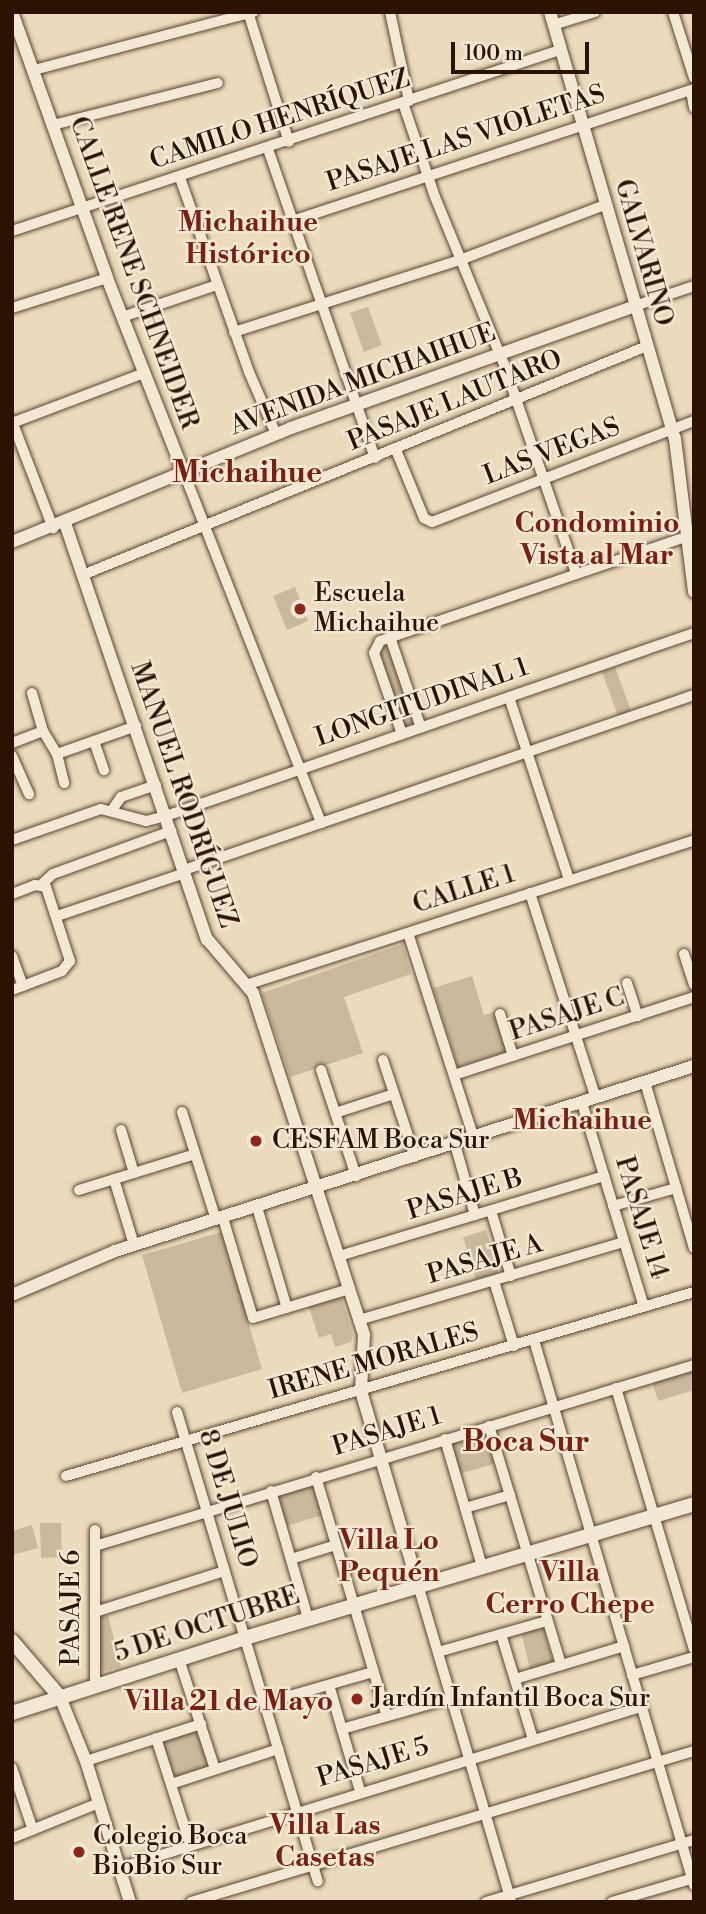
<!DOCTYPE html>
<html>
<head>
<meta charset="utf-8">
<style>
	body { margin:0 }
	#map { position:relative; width:706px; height:1914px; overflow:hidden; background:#ebdbbc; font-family:"Libre Bodoni",serif }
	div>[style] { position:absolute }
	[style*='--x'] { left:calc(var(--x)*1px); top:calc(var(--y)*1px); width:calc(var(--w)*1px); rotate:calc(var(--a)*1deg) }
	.green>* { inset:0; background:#cab99c }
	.roads { filter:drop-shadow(0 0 2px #5b4430) drop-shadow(0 0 2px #5b4430) }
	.minor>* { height:10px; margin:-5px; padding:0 5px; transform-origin:5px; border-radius:5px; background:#f2e8d3 }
	.tertiary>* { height:12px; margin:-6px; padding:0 6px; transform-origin:6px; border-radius:6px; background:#f2e8d3 }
	.secondary>* { height:14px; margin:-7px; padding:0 7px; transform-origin:7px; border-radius:7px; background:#f2e8d3 }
	.dots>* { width:19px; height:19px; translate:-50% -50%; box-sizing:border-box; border:4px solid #f2e8d3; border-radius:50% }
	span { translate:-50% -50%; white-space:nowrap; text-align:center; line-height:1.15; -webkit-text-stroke:5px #f2e8d3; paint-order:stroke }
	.street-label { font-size:26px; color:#2b1201 }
	.poi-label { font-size:26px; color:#2b1201 }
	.left { translate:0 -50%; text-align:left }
	.neighbourhood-label { font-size:28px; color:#7a1f14; font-weight:700 }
	.quarter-label { font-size:30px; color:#7a1f14; font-weight:700 }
	.frame { position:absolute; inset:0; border:14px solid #2b1201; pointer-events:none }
	.scale { position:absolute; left:451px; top:42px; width:138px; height:32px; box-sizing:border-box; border:4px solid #2b1201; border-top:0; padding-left:9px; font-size:21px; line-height:24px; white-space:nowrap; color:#2b1201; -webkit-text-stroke:5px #f2e8d3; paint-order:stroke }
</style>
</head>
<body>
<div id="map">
	<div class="green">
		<div style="clip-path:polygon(368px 307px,382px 345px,364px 352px,350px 313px)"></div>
		<div style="clip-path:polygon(295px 587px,308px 621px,287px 630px,273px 596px)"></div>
		<div style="clip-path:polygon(384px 646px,389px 649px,415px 723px,404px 727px,379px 653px)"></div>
		<div style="clip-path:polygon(615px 667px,631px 711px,618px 716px,602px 672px)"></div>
		<div style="clip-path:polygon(403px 944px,411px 974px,344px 997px,363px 1053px,290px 1077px,262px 993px)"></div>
		<div style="clip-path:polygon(472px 976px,484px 1015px,495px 1012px,508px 1051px,458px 1067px,433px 988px)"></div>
		<div style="clip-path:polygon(486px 1230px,499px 1273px,476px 1280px,463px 1237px)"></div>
		<div style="clip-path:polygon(222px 1232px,262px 1369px,182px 1393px,142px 1255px)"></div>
		<div style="clip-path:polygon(340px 1294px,353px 1335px,351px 1342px,335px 1347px,331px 1334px,319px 1338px,308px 1305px)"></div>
		<div style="clip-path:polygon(694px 1368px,694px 1390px,658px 1401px,652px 1381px)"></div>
		<div style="clip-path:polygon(485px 1434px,494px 1464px,459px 1474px,449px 1445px)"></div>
		<div style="clip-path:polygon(312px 1481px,323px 1515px,287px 1526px,276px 1496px)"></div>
		<div style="clip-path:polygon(40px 1523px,61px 1523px,62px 1557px,41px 1558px)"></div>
		<div style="clip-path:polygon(32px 1525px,38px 1548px,12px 1555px,12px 1531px)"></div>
		<div style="clip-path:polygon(108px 1615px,121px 1667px,99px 1672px,99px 1617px)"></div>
		<div style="clip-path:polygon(543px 1626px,553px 1663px,530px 1669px,521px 1632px)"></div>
		<div style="clip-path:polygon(198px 1730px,210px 1768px,174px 1778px,163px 1741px)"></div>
	</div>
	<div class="roads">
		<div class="minor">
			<div style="--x:248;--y:12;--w:136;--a:72.5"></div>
			<div style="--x:390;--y:12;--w:91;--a:77.9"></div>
			<div style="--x:673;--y:12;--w:69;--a:72.3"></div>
			<div style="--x:553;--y:25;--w:44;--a:-17.2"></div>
			<div style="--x:34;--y:70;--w:227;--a:-14.8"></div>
			<div style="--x:691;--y:91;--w:17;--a:80"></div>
			<div style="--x:403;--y:103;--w:99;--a:71.2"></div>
			<div style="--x:435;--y:197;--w:181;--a:67.6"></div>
			<div style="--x:504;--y:364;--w:221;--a:71"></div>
			<div style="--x:53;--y:125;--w:170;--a:-14.3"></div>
			<div style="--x:268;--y:149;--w:327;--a:70.9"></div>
			<div style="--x:180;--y:178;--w:206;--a:70.4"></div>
			<div style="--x:249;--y:372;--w:68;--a:66.5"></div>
			<div style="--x:292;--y:221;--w:423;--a:-18.2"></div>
			<div style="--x:12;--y:231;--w:577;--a:-18.28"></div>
			<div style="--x:635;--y:306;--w:62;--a:-18.7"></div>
			<div style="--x:12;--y:308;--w:100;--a:-17.5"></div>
			<div style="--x:122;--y:317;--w:100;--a:-18.6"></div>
			<div style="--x:234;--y:332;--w:237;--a:-17.7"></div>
			<div style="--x:460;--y:260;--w:155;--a:-20.8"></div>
			<div style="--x:12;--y:421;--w:115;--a:69"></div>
			<div style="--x:12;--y:423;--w:141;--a:-20.7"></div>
			<div style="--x:396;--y:450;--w:74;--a:67.6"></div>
			<div style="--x:424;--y:518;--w:9;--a:27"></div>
			<div style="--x:432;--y:522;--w:281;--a:-21.1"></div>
			<div style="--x:184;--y:473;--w:376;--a:68.6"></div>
			<div style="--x:85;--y:574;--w:606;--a:-22.08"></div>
			<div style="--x:390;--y:637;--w:96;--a:71.2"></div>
			<div style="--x:32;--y:693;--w:40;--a:74"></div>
			<div style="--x:43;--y:731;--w:27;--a:59"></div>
			<div style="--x:509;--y:697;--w:193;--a:71.8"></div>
			<div style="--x:402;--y:734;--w:86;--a:-109.1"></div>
			<div style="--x:374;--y:653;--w:13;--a:-63"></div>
			<div style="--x:380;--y:641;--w:322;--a:-18.8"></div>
			<div style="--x:94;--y:741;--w:31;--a:71"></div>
			<div style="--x:12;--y:743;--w:33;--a:-21"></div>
			<div style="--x:57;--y:754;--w:84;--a:-19.5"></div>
			<div style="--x:57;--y:754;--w:30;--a:76"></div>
			<div style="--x:12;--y:756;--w:42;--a:65.9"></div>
			<div style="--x:112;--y:810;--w:16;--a:-55"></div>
			<div style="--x:121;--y:797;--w:37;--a:-19"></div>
			<div style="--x:166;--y:816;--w:559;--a:-19.12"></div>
			<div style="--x:12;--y:840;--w:94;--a:-19.2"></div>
			<div style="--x:101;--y:809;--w:47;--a:14.9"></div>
			<div style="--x:146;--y:821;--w:12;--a:-14"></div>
			<div style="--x:184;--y:870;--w:539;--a:-18.94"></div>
			<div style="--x:41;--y:885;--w:16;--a:-43"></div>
			<div style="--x:53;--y:874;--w:126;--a:-20"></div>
			<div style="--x:530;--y:893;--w:215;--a:72.2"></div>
			<div style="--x:12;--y:894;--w:25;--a:-21"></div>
			<div style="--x:35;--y:885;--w:11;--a:10"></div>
			<div style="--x:46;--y:887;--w:78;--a:72"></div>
			<div style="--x:70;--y:961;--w:13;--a:129"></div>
			<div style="--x:62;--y:971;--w:53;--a:159.2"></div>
			<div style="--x:57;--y:916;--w:135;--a:-18.6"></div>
			<div style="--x:408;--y:933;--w:215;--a:72.2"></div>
			<div style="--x:684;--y:954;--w:32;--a:72"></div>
			<div style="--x:12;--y:956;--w:32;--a:70"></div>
			<div style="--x:627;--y:983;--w:35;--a:72"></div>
			<div style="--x:249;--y:984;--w:468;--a:-17.9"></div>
			<div style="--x:500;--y:1014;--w:44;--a:72.8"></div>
			<div style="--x:383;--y:1060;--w:102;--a:71.7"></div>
			<div style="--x:321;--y:1070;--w:112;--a:71.7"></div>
			<div style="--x:454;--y:1075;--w:252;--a:-18"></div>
			<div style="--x:645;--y:1082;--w:173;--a:73.6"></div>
			<div style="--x:582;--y:1103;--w:213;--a:73.1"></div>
			<div style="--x:182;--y:1112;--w:113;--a:72.5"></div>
			<div style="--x:335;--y:1113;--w:62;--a:-17.9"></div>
			<div style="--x:121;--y:1130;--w:45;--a:73.2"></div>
			<div style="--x:455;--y:1144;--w:74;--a:74.3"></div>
			<div style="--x:114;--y:1179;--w:69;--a:73.1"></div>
			<div style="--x:79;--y:1190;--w:121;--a:-17.2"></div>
			<div style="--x:613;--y:1206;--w:66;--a:-15.9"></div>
			<div style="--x:257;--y:1207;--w:105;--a:73.5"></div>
			<div style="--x:491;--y:1211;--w:68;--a:72.9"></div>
			<div style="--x:223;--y:1218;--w:104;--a:73.3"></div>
			<div style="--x:253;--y:1318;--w:100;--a:-16.8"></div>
			<div style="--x:339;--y:1256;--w:277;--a:-16.8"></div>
			<div style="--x:494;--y:1281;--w:68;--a:72.9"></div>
			<div style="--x:359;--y:1320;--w:276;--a:-16.4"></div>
			<div style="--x:534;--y:1340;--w:568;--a:73.64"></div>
			<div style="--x:616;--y:1388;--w:272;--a:73.4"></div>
			<div style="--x:177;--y:1412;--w:490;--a:73.3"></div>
			<div style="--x:489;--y:1426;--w:250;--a:73.2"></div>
			<div style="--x:445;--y:1439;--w:132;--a:73.8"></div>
			<div style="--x:66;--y:1476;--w:654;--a:-16.33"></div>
			<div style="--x:316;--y:1477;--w:249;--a:73.5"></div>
			<div style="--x:271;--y:1491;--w:132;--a:73.8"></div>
			<div style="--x:465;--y:1508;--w:47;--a:-16.1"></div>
			<div style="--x:95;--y:1530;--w:156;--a:90"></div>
			<div style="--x:95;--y:1546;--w:626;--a:-16.81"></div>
			<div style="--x:291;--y:1559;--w:47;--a:-17.3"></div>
			<div style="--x:418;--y:1585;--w:330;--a:73.6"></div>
			<div style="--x:95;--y:1612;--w:136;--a:-17.5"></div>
			<div style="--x:501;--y:1634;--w:110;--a:73.1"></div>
			<div style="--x:438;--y:1652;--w:113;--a:-15.9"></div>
			<div style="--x:179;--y:1659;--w:116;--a:71.9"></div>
			<div style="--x:632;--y:1675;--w:65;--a:-16.2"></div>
			<div style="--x:515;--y:1679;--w:114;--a:-16.8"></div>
			<div style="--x:329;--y:1685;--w:110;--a:73.7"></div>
			<div style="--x:265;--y:1703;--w:112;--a:-16"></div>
			<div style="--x:342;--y:1729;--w:113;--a:-15.9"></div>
			<div style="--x:156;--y:1738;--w:111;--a:72.2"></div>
			<div style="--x:86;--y:1761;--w:121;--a:-17.8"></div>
			<div style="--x:12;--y:1768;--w:65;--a:71.3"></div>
			<div style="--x:171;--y:1784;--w:113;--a:-18.1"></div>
			<div style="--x:12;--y:1838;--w:94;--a:-21.9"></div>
			<div style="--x:119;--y:1868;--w:546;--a:-17.14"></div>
			<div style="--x:191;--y:1902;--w:525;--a:-16.71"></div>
			<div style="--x:486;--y:1902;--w:217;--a:-16.6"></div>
			<div style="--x:612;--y:1902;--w:85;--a:-16.3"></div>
		</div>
		<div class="tertiary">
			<div style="--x:12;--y:12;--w:282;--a:70.3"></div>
			<div style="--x:107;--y:278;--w:210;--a:68.5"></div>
			<div style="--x:550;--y:12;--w:445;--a:73.7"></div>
			<div style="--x:675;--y:439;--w:154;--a:82.9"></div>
			<div style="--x:65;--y:523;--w:440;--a:71.2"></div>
			<div style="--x:207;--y:939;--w:71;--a:49.6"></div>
			<div style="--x:253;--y:993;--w:360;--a:72"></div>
			<div style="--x:364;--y:1335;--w:56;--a:93.1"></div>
			<div style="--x:361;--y:1391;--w:202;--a:73.6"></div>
			<div style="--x:12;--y:542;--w:301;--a:-22.2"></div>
			<div style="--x:291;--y:428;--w:365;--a:-19.5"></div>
			<div style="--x:12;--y:1295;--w:112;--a:-23.1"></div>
			<div style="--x:115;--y:1251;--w:608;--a:-17.72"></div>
			<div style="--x:60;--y:1697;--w:69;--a:67.9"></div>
			<div style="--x:86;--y:1761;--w:148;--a:72.7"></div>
		</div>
		<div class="secondary">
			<div style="--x:12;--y:1641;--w:74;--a:49.4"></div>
			<div style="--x:12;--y:1713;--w:245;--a:-17.8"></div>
			<div style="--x:245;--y:1638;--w:469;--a:-16.6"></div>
		</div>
	</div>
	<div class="dots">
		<div style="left:300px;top:609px;background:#8f2418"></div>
		<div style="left:256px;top:1141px;background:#8f2418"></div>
		<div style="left:357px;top:1699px;background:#8f2418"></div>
		<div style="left:79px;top:1852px;background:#8f2418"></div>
	</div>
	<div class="street-label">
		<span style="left:280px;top:120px;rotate:-18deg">CAMILO HENRÍQUEZ</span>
		<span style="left:466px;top:139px;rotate:-18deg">PASAJE LAS VIOLETAS</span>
		<span style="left:643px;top:253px;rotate:74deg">GALVARINO</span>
		<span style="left:133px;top:273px;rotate:70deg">CALLE RENE SCHNEIDER</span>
		<span style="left:363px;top:380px;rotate:-20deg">AVENIDA MICHAIHUE</span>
		<span style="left:455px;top:401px;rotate:-22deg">PASAJE LAUTARO</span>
		<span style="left:552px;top:452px;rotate:-21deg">LAS VEGAS</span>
		<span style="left:422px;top:703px;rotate:-19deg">LONGITUDINAL 1</span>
		<span style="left:183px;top:795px;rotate:71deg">MANUEL RODRÍGUEZ</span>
		<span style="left:464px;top:890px;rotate:-18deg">CALLE 1</span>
		<span style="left:567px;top:1015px;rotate:-18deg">PASAJE C</span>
		<span style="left:465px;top:1195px;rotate:-17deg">PASAJE B</span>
		<span style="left:641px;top:1218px;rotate:73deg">PASAJE 14</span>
		<span style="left:485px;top:1260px;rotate:-16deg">PASAJE A</span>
		<span style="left:374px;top:1362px;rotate:-16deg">IRENE MORALES</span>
		<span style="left:387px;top:1432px;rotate:-17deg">PASAJE 1</span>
		<span style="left:227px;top:1499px;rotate:73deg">8 DE JULIO</span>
		<span style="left:72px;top:1608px;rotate:-90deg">PASAJE 6</span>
		<span style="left:207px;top:1625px;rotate:-18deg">5 DE OCTUBRE</span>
		<span style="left:373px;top:1763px;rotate:-17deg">PASAJE 5</span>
	</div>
	<div class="poi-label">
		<span class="left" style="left:314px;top:609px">Escuela<br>Michaihue</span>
		<span class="left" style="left:272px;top:1141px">CESFAM Boca Sur</span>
		<span class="left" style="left:371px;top:1699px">Jardín Infantil Boca Sur</span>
		<span class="left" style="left:93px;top:1852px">Colegio Boca<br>BioBio Sur</span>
	</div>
	<div class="neighbourhood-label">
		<span style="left:248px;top:239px">Michaihue<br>Histórico</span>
		<span style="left:597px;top:540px">Condominio<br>Vista al Mar</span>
		<span style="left:582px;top:1121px">Michaihue</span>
		<span style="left:389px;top:1557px">Villa Lo<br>Pequén</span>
		<span style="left:570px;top:1589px">Villa<br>Cerro Chepe</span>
		<span style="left:229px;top:1702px">Villa 21 de Mayo</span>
		<span style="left:325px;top:1842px">Villa Las<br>Casetas</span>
	</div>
	<div class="quarter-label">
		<span style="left:247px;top:473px">Michaihue</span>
		<span style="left:526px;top:1442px">Boca Sur</span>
	</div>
	<div class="frame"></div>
	<div class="scale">100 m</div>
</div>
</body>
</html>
